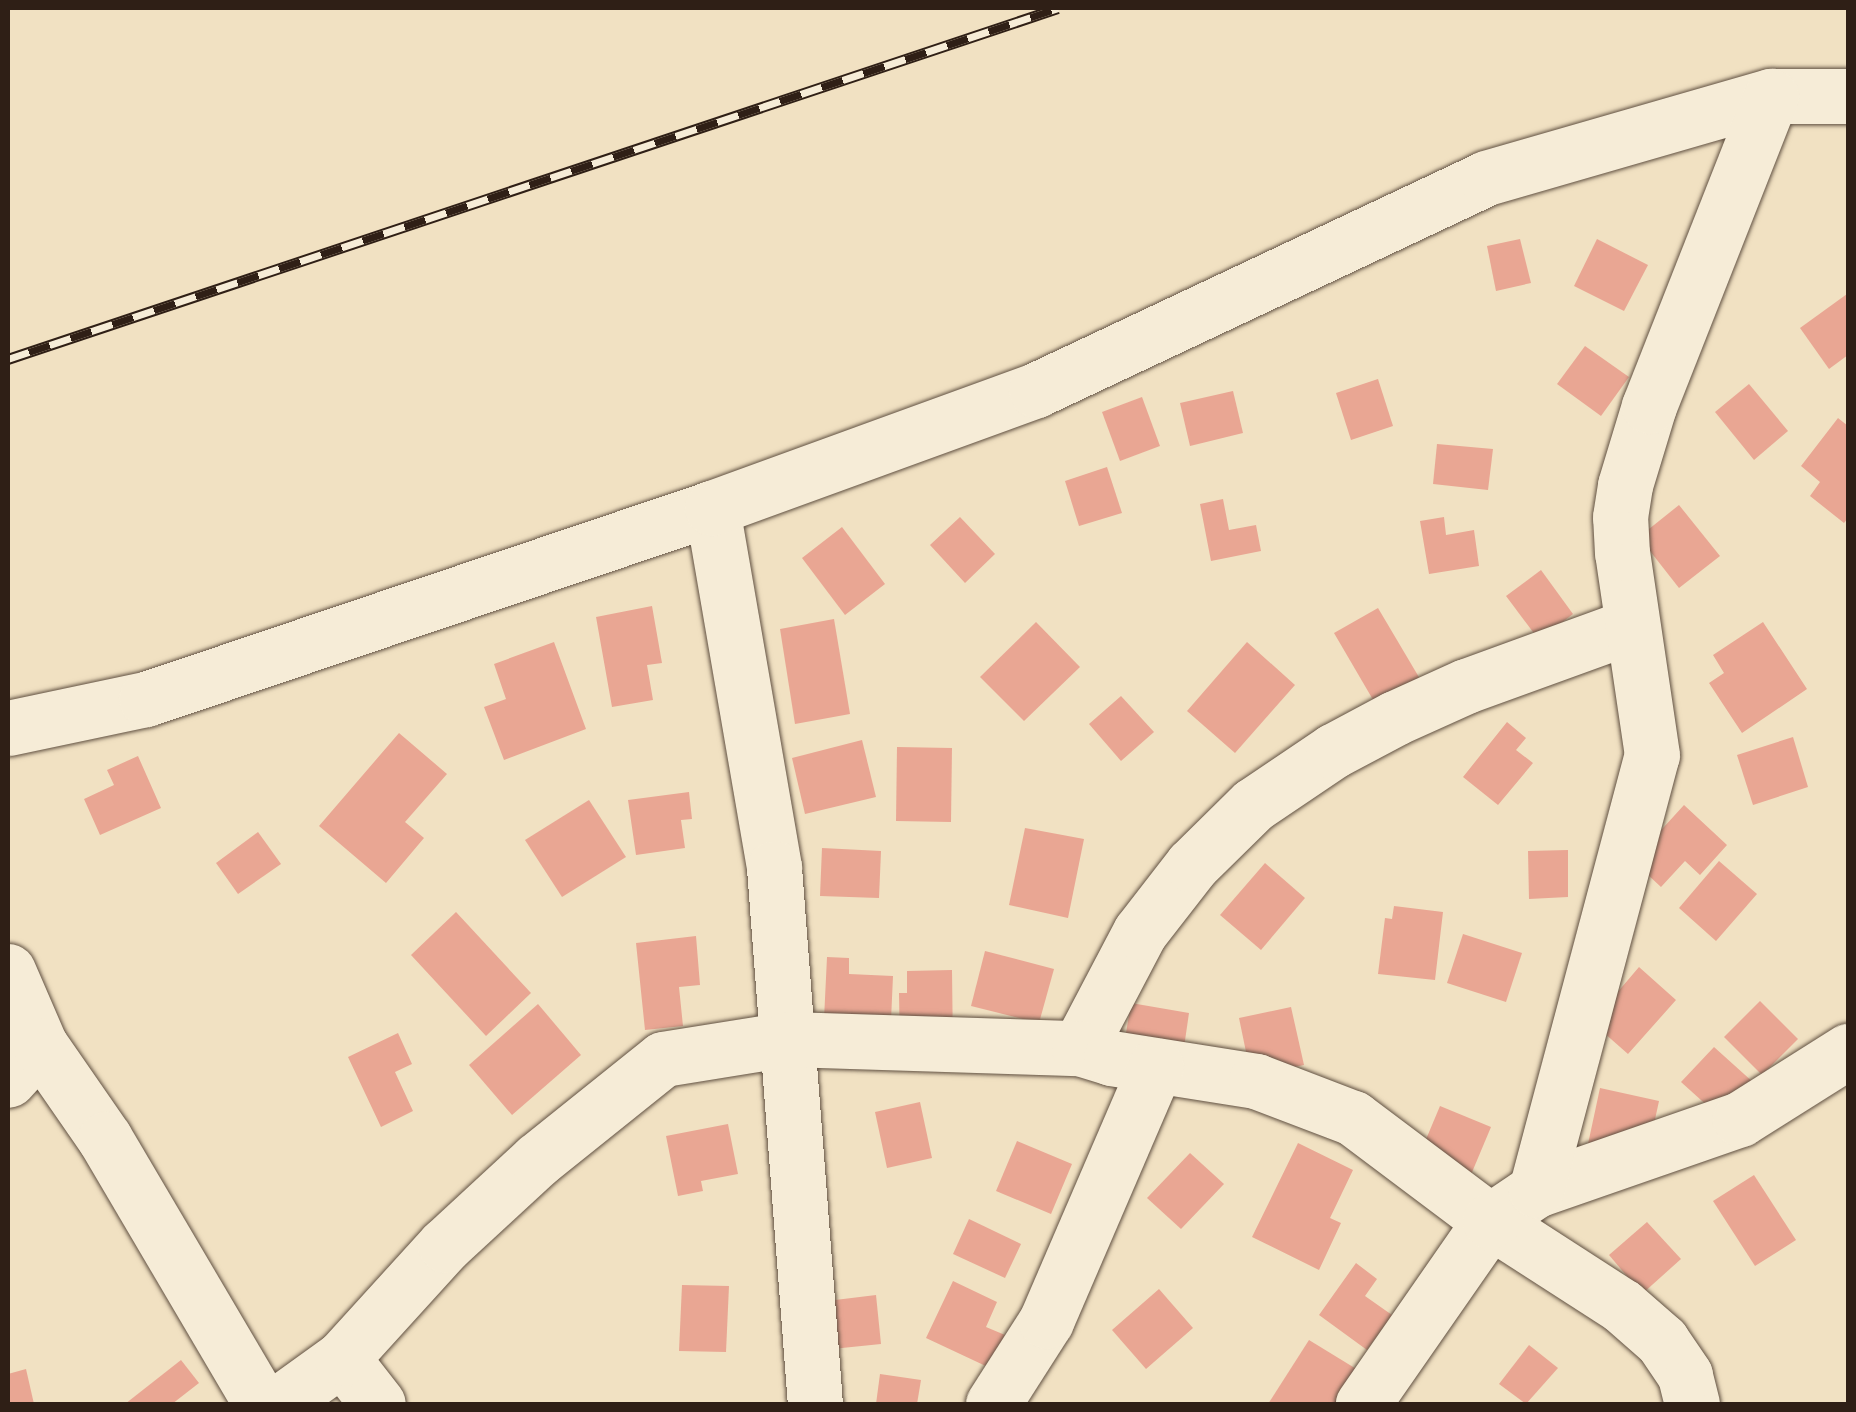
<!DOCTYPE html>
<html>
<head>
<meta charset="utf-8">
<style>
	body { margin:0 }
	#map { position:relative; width:1856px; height:1412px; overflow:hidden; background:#f1e1c2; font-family:Cardo,serif }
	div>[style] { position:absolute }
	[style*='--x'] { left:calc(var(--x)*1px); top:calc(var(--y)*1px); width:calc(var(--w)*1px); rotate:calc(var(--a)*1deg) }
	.building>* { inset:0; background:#e9a693 }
	.roads { filter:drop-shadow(0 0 2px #605041) drop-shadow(0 0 2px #605041) }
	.minor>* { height:55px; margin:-27.5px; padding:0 27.5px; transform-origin:27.5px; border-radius:27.5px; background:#f6ecd7 }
	.rail>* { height:11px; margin-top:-5.5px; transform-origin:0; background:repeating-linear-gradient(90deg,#f6ecd7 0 22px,#2f1f16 0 44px); box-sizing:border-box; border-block:2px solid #2f1f16 }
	span { translate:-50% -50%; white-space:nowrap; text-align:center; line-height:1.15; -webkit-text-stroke:9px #f6ecd7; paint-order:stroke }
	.frame { position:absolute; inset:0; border:10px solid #2f1f16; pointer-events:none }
</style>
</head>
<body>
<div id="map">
	<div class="building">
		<div style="clip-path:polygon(1520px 239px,1531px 283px,1496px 291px,1487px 246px)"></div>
		<div style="clip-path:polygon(1597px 239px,1648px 265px,1624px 311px,1574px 286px)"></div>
		<div style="clip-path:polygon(1847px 294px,1848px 355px,1829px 369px,1800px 328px)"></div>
		<div style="clip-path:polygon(1585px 346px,1629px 377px,1601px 416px,1557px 384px)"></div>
		<div style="clip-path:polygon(1378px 379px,1393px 426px,1351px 440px,1336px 393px)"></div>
		<div style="clip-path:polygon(1749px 384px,1788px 431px,1754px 460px,1715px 412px)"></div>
		<div style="clip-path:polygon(1233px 391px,1243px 433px,1190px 446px,1180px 403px)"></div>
		<div style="clip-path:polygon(1142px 397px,1160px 446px,1120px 461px,1102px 412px)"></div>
		<div style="clip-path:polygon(1838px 418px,1848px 426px,1848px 518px,1844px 523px,1810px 496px,1820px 482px,1801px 466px)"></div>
		<div style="clip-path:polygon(1437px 444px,1493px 449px,1488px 490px,1433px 484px)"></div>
		<div style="clip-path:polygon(1107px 467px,1122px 513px,1079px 526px,1065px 481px)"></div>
		<div style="clip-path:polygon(1223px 499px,1229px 530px,1256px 525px,1261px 551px,1211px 561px,1200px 504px)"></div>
		<div style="clip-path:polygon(1679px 505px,1720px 556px,1679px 588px,1639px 537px)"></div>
		<div style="clip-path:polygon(960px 517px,995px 554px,965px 583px,930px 545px)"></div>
		<div style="clip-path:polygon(1444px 517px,1446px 535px,1474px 530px,1479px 566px,1429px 574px,1420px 521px)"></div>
		<div style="clip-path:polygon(842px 527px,885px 584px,845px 615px,802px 558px)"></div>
		<div style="clip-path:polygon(1541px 570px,1573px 614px,1539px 640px,1506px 596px)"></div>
		<div style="clip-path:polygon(652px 606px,662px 663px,647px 665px,653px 700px,612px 707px,596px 617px)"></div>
		<div style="clip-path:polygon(1378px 608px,1423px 684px,1379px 710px,1334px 633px)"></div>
		<div style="clip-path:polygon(834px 619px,850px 714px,795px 724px,780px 629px)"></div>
		<div style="clip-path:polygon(1036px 622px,1080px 667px,1024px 721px,980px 677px)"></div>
		<div style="clip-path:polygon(1763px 622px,1807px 689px,1742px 733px,1709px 683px,1724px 673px,1713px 655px)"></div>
		<div style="clip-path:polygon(554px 642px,586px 729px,504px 760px,484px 707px,506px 699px,494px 664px)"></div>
		<div style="clip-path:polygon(1247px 642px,1295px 685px,1235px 753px,1187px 711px)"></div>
		<div style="clip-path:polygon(1121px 696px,1154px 732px,1121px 761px,1089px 724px)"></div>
		<div style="clip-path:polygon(1507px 722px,1526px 738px,1516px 750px,1533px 763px,1498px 805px,1463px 777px)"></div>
		<div style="clip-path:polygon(399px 733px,447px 774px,405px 822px,424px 838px,386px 883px,319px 826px)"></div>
		<div style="clip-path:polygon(1793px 737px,1808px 787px,1753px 805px,1737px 755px)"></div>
		<div style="clip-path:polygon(862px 740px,876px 797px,805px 814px,792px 758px)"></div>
		<div style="clip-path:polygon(897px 747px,952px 748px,951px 822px,896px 821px)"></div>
		<div style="clip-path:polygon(138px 756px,161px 808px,100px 835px,84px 799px,114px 785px,107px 770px)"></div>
		<div style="clip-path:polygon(689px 792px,692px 819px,681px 820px,685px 848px,636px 855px,628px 800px)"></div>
		<div style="clip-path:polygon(589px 800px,626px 857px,562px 897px,525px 840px)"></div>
		<div style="clip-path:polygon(1684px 805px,1727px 845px,1700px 875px,1685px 861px,1661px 887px,1633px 861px)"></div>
		<div style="clip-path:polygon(1025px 828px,1084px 839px,1068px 918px,1009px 905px)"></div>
		<div style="clip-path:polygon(258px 832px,281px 864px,238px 894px,216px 863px)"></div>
		<div style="clip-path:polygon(822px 848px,881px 851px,879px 898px,820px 896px)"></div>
		<div style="clip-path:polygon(1568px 850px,1568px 897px,1529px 899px,1528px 851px)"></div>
		<div style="clip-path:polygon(1719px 861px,1757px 894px,1716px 941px,1679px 908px)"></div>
		<div style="clip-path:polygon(1265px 863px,1305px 898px,1261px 950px,1220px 915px)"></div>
		<div style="clip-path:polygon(1394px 906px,1443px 912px,1435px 980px,1378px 974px,1385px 918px,1392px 919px)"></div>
		<div style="clip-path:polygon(456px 912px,531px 993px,486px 1036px,411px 955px)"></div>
		<div style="clip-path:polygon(1463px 934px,1522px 953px,1506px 1002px,1447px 983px)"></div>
		<div style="clip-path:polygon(696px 936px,700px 985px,679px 987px,683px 1026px,645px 1030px,636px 943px)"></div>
		<div style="clip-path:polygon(985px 951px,1054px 969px,1039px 1023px,971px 1006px)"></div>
		<div style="clip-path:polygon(827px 957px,849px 958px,849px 974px,893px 976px,890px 1043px,823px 1040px)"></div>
		<div style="clip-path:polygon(1639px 967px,1676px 1000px,1628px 1054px,1578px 1010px,1616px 994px)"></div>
		<div style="clip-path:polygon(952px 970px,953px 1049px,900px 1050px,899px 993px,907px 993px,907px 971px)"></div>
		<div style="clip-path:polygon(1760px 1001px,1798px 1039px,1762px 1075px,1724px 1037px)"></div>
		<div style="clip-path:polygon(1131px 1003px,1189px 1013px,1182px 1061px,1123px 1051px)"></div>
		<div style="clip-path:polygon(538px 1004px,581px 1055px,512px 1115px,469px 1065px)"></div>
		<div style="clip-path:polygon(1291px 1007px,1304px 1065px,1251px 1076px,1239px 1018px)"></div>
		<div style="clip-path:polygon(398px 1033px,412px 1064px,395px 1072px,413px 1111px,381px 1127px,348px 1057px)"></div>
		<div style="clip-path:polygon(1714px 1047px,1754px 1083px,1722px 1119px,1681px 1082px)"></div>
		<div style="clip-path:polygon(1600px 1088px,1659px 1101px,1647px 1156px,1588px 1144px)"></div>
		<div style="clip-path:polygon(920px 1102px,932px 1158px,887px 1168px,875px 1112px)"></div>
		<div style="clip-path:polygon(1440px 1106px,1491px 1127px,1470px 1177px,1419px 1156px)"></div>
		<div style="clip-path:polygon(728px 1124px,738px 1174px,701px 1181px,703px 1191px,678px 1196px,666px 1136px)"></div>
		<div style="clip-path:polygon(1017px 1141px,1072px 1164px,1051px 1214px,996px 1191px)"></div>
		<div style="clip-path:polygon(1298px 1143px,1353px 1170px,1330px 1218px,1341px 1223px,1319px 1270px,1252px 1237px)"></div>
		<div style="clip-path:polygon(1190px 1153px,1224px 1184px,1181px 1229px,1147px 1198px)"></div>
		<div style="clip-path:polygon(1754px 1175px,1796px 1240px,1755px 1266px,1713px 1201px)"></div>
		<div style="clip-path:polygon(969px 1219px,1021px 1244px,1005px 1278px,953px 1254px)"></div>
		<div style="clip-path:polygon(1647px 1222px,1681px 1259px,1642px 1294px,1609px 1255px)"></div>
		<div style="clip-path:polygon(1356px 1263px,1377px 1279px,1365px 1296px,1392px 1315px,1367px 1350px,1319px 1315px)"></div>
		<div style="clip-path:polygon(953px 1281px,997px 1302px,986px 1327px,1005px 1335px,990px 1368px,926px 1338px)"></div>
		<div style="clip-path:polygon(682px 1285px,729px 1286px,726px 1352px,679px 1351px)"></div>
		<div style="clip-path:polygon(1159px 1289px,1193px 1328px,1146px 1369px,1112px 1330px)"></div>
		<div style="clip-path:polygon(876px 1295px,881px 1344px,832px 1349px,827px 1301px)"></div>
		<div style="clip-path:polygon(1309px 1340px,1358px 1370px,1335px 1404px,1268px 1404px)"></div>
		<div style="clip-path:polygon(1529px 1345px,1558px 1368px,1526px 1404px,1499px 1384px)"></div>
		<div style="clip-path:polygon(181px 1360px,199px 1383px,172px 1404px,125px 1404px)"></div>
		<div style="clip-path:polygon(26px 1369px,34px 1404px,8px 1404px,8px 1374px)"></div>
		<div style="clip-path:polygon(880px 1374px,921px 1380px,917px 1404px,876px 1404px)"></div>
	</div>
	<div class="roads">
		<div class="minor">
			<div style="--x:712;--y:508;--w:365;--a:80.2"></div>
			<div style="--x:774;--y:868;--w:538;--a:85.63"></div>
			<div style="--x:8;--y:728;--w:141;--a:-11.9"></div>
			<div style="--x:146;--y:699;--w:597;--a:-18.65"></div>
			<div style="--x:712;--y:508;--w:345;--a:-20"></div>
			<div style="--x:1036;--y:390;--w:497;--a:-25.2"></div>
			<div style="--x:1486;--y:178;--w:297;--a:-16.1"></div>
			<div style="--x:1771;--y:96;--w:77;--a:0"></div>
			<div style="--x:8;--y:971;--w:81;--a:66.6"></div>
			<div style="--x:40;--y:1045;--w:47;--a:132.4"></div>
			<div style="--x:40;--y:1045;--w:114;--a:55.3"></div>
			<div style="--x:105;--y:1139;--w:308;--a:59.5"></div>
			<div style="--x:1079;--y:1048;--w:131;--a:-62.3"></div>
			<div style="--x:1140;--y:932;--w:85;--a:-52.2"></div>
			<div style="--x:1192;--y:865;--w:86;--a:-44.5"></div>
			<div style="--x:1253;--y:805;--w:97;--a:-34"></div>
			<div style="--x:1333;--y:751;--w:70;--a:-28"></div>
			<div style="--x:1395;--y:718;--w:78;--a:-24.3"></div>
			<div style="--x:1466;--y:686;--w:176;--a:-20"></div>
			<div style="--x:1536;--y:1190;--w:216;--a:-19.2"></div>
			<div style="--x:1740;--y:1119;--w:128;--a:-32.2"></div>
			<div style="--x:342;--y:1358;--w:58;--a:52"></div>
			<div style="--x:278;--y:1404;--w:79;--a:-35.7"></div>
			<div style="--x:342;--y:1358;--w:153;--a:-47.7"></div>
			<div style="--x:445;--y:1245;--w:125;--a:-42.7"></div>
			<div style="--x:537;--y:1160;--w:161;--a:-38.7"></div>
			<div style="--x:663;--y:1059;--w:127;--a:-9.1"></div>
			<div style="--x:788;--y:1039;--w:291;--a:1.8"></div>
			<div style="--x:1079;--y:1048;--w:34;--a:17"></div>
			<div style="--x:1111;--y:1058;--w:147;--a:9"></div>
			<div style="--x:1256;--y:1081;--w:104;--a:20.9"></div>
			<div style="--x:1353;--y:1118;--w:171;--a:36.9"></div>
			<div style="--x:1490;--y:1221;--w:223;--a:124.8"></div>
			<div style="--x:993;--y:1404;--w:98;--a:-57.4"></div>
			<div style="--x:1046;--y:1321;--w:278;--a:-66.7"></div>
			<div style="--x:1692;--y:1404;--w:30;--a:-104"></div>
			<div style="--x:1685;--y:1375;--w:41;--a:-124.1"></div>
			<div style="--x:1662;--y:1341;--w:53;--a:-138.8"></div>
			<div style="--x:1622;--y:1306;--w:157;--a:-147.2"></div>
			<div style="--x:1490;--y:1221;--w:55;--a:-34"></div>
			<div style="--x:1536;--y:1190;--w:450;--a:-75.1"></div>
			<div style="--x:1652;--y:755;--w:204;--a:-98.4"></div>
			<div style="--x:1622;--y:553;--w:36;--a:-93"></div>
			<div style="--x:1620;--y:517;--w:32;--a:-81"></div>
			<div style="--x:1625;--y:485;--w:83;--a:-73.1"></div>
			<div style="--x:1649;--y:406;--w:333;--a:-68.5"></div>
		</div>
	</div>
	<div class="rail">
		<div style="--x:8;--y:359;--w:1107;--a:-18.48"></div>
	</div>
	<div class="frame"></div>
</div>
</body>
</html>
